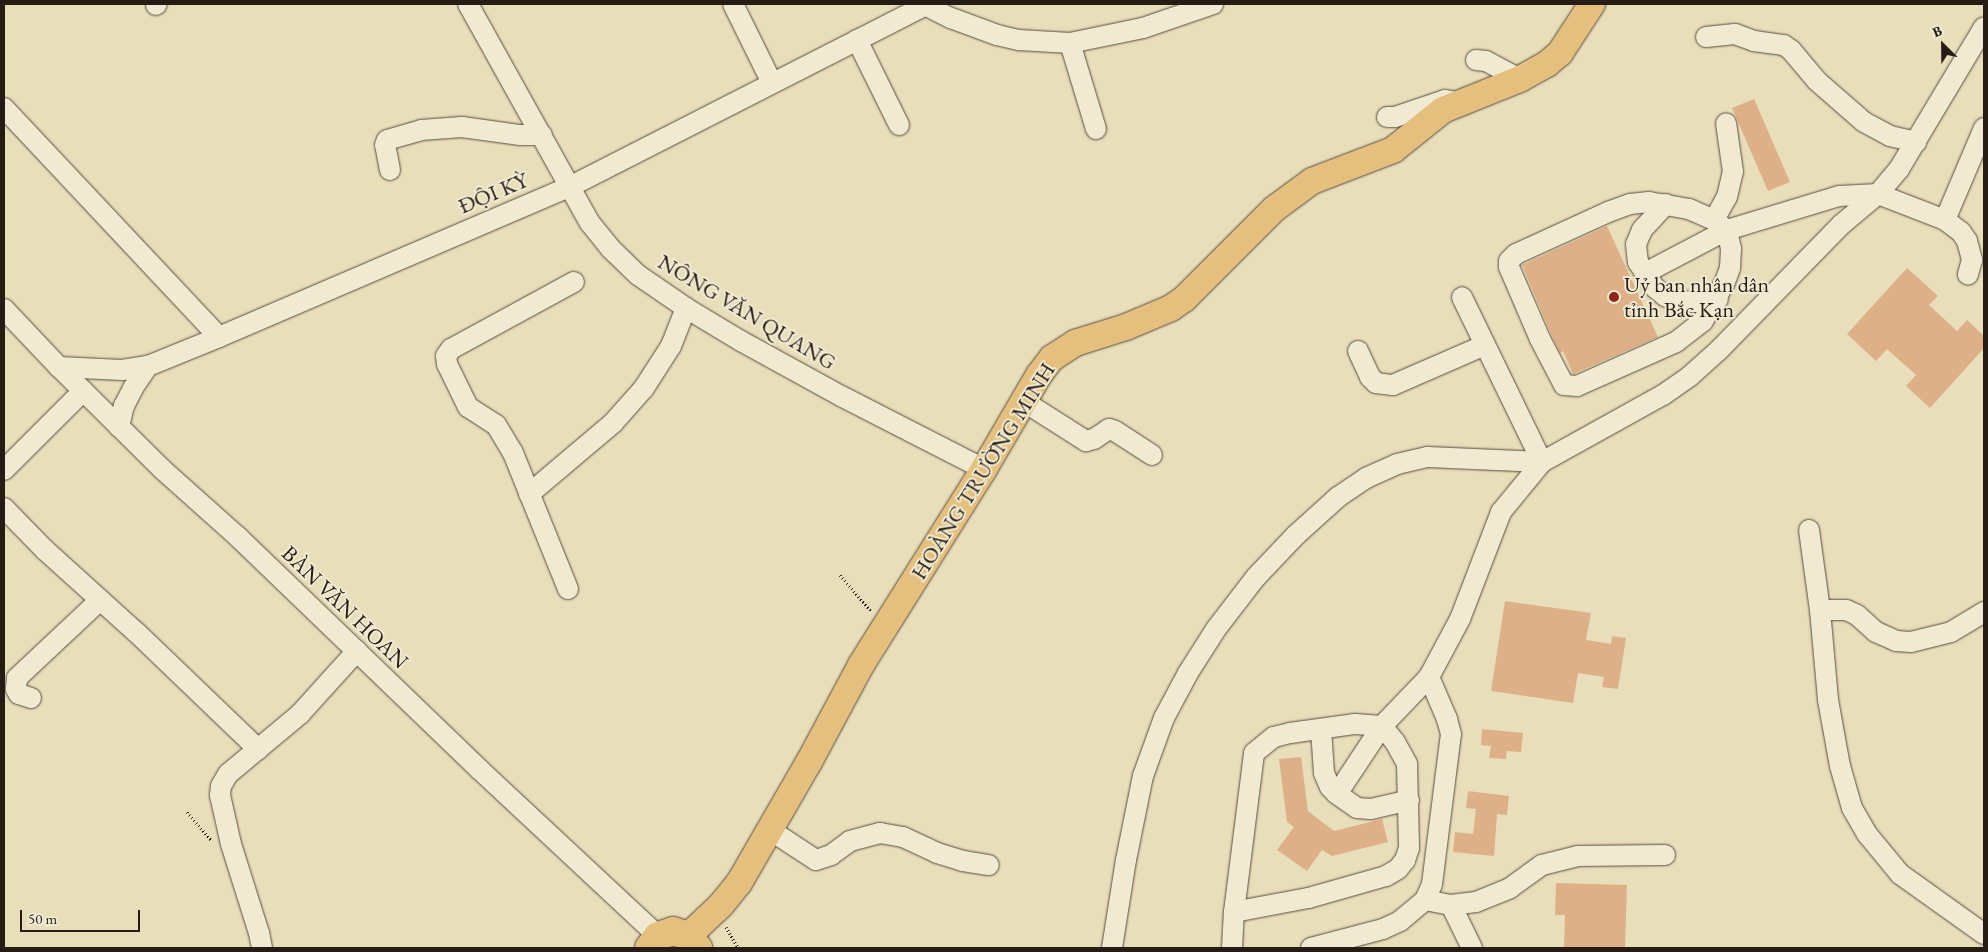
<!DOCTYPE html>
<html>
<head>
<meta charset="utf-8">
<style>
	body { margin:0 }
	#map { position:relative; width:1988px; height:952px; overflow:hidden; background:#e9deba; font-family:"EB Garamond",serif }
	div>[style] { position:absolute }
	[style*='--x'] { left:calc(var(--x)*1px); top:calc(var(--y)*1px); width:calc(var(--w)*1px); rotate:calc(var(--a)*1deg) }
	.building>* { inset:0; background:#deb087 }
	.path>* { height:3px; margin-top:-1.5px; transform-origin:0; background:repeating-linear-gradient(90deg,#261c13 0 1px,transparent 0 3.5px) }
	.roads { filter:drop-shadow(0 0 1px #574c3d) drop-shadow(0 0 1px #574c3d) }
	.minor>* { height:20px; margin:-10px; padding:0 10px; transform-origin:10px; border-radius:10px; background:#f1ead2 }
	.major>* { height:26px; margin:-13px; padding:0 13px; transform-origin:13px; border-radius:13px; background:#e4bf7d }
	.highway>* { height:28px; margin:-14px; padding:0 14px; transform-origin:14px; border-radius:14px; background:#e4bf7d }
	.dots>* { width:14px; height:14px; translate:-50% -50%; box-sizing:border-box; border:2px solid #f1ead2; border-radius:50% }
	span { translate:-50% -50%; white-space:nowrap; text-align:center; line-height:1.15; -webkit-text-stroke:4px #f1ead2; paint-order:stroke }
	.street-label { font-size:22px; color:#261c13 }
	.poi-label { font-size:22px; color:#261c13 }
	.left { translate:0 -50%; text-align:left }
	.frame { position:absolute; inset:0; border:5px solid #261c13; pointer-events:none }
	.north { position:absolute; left:1918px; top:20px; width:50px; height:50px; -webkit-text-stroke:4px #f1ead2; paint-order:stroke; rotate:337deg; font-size:14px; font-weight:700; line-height:20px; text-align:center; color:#261c13 }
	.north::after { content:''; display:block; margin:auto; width:18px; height:22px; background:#261c13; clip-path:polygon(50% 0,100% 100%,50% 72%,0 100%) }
	.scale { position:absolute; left:20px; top:910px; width:120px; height:22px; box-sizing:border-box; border:2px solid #261c13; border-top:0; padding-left:6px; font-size:15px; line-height:18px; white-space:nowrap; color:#261c13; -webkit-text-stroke:4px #f1ead2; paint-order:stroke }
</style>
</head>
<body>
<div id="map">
	<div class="building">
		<div style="clip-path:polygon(1754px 99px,1790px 182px,1768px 191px,1732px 108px)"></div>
		<div style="clip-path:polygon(1607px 226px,1658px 337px,1573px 374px,1563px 351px,1560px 353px,1551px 334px,1522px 265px)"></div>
		<div style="clip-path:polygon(1907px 268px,1938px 296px,1929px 305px,1957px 331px,1967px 320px,1984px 336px,1984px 348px,1930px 408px,1906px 386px,1916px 375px,1887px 349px,1876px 361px,1847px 334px)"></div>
		<div style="clip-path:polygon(1505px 601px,1591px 613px,1586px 640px,1611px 644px,1612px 636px,1626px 638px,1618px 689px,1602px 687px,1604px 677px,1578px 673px,1573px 703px,1491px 691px)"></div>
		<div style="clip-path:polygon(1482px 729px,1523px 733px,1521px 752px,1507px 751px,1506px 759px,1489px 758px,1491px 746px,1481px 745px)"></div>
		<div style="clip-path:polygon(1301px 757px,1308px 811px,1334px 831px,1382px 819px,1388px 842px,1332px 856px,1322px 850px,1307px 871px,1277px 850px,1294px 827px,1287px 822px,1279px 759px)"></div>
		<div style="clip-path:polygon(1468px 791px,1509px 796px,1507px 815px,1497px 814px,1494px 856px,1453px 852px,1455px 832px,1473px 834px,1476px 809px,1466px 808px)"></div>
		<div style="clip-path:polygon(1556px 883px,1627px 885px,1625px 948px,1564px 948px,1565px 915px,1555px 915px)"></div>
	</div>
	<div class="path">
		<div style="--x:840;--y:575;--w:48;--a:49.3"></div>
		<div style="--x:187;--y:812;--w:38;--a:49"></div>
		<div style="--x:726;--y:927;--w:24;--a:60"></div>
	</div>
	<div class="roads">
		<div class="minor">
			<div style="--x:468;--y:4;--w:251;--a:60.9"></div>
			<div style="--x:590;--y:223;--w:32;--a:51"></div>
			<div style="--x:610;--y:248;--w:39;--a:44"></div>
			<div style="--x:638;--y:275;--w:58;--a:34.5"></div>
			<div style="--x:686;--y:308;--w:64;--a:31"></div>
			<div style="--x:741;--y:341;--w:116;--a:28.8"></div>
			<div style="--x:843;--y:397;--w:158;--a:27.1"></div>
			<div style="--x:733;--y:4;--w:88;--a:63.7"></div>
			<div style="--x:923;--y:4;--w:31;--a:27"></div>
			<div style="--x:951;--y:18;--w:49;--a:20.3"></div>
			<div style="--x:997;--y:35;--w:23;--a:13"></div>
			<div style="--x:1019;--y:40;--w:51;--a:3.4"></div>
			<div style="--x:1070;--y:43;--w:75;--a:-11.6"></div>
			<div style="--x:1143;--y:28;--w:74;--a:-18.9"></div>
			<div style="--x:156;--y:5;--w:1;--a:-45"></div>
			<div style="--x:1706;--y:37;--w:29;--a:-6"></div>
			<div style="--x:1735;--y:34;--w:20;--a:20"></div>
			<div style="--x:1754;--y:41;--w:30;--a:8"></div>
			<div style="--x:1784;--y:45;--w:9;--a:36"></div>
			<div style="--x:1791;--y:50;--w:40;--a:50"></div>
			<div style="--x:1817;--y:81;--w:62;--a:41.1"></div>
			<div style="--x:1864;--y:122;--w:30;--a:28"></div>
			<div style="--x:1890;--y:136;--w:27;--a:13"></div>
			<div style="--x:857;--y:40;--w:95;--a:63.7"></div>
			<div style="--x:1070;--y:43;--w:90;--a:73.2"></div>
			<div style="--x:1476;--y:60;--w:10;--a:6"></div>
			<div style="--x:1486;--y:61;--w:38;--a:28"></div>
			<div style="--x:4;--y:108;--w:314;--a:46.8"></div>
			<div style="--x:1387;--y:117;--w:8;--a:0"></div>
			<div style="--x:1395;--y:117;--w:53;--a:-18.8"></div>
			<div style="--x:1445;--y:100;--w:11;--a:10"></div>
			<div style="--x:390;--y:170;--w:25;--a:-101"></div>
			<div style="--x:385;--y:145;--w:5;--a:-68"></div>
			<div style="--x:387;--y:140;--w:35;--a:-16"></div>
			<div style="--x:421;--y:130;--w:41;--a:-4.2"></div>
			<div style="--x:462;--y:127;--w:59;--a:7.9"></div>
			<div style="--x:520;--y:135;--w:22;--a:0"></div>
			<div style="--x:1649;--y:202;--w:41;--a:9.9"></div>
			<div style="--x:1689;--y:209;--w:27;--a:24"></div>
			<div style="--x:1714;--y:220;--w:16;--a:38"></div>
			<div style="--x:1727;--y:230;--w:19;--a:78"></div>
			<div style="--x:1731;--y:249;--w:19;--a:93"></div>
			<div style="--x:1730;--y:268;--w:15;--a:110"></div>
			<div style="--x:1725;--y:282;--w:45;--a:119.4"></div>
			<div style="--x:1703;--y:321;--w:34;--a:142"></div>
			<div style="--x:1676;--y:342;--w:108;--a:156"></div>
			<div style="--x:1577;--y:386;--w:13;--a:-176"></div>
			<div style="--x:1564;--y:385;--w:52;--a:-117.6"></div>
			<div style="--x:1540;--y:339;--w:78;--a:-113.3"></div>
			<div style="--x:1509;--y:267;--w:6;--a:-90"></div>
			<div style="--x:1509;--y:261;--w:10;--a:-45"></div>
			<div style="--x:1516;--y:254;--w:101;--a:-24.5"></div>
			<div style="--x:1608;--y:212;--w:23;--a:-20"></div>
			<div style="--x:1630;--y:204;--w:19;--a:-6"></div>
			<div style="--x:1666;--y:204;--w:35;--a:133"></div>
			<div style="--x:1642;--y:230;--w:15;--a:113"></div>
			<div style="--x:1636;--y:244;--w:18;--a:84"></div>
			<div style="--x:1638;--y:262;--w:30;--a:57"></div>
			<div style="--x:1654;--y:287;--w:14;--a:39"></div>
			<div style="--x:1665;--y:296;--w:12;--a:24"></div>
			<div style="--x:1676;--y:301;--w:19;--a:3"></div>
			<div style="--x:1695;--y:302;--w:23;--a:-7"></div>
			<div style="--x:1714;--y:220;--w:26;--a:-61"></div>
			<div style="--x:1727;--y:197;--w:26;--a:-77"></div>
			<div style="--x:1733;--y:172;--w:49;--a:-98.1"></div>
			<div style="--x:1945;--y:220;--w:100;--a:-67"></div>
			<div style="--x:1645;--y:273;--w:93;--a:-27.7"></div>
			<div style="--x:1727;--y:230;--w:117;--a:-16.9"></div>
			<div style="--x:1839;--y:196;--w:39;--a:-3"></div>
			<div style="--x:1878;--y:194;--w:72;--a:21.2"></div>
			<div style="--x:1945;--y:220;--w:20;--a:37"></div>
			<div style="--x:1961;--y:232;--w:11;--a:56"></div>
			<div style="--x:1967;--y:241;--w:20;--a:75"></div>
			<div style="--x:1972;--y:260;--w:15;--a:106"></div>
			<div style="--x:4;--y:309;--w:80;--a:46.5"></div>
			<div style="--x:59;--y:367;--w:145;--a:44.7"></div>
			<div style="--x:162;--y:469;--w:102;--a:41.8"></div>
			<div style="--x:238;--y:537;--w:335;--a:43.9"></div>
			<div style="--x:479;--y:769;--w:245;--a:43"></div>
			<div style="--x:1358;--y:351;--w:29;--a:65"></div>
			<div style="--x:1370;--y:377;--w:8;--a:45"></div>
			<div style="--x:1376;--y:383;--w:17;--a:7"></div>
			<div style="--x:1393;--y:385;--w:100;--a:-23.5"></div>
			<div style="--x:59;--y:367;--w:63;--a:2.7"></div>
			<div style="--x:122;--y:370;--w:26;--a:-9"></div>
			<div style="--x:148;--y:366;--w:77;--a:-22.2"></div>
			<div style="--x:219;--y:337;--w:383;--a:-23.2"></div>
			<div style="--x:571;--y:186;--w:401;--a:-27"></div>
			<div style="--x:1023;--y:401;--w:75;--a:32.4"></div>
			<div style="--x:1086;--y:441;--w:8;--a:-14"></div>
			<div style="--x:1094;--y:439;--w:18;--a:-34"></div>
			<div style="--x:1109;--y:429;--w:6;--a:18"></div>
			<div style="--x:1115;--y:431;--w:44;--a:33"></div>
			<div style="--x:119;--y:427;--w:22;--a:-77"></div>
			<div style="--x:124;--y:406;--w:20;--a:-63"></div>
			<div style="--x:133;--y:388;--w:27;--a:-56"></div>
			<div style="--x:4;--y:470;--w:112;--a:-45"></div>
			<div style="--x:529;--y:494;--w:110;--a:-40.2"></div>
			<div style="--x:613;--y:423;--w:47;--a:-48.5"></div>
			<div style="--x:644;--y:388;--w:50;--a:-57.3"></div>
			<div style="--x:671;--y:346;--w:41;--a:-68.5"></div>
			<div style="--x:4;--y:508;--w:59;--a:45.7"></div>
			<div style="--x:45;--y:550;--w:124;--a:42.1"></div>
			<div style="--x:137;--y:633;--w:168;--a:43.8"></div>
			<div style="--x:1809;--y:530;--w:81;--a:82.2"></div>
			<div style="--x:1820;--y:610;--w:90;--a:84.9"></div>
			<div style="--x:1828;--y:700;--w:67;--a:79.7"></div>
			<div style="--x:1840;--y:766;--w:44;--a:74.1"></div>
			<div style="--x:1852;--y:808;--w:30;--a:60"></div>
			<div style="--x:1867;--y:834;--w:52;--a:50.5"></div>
			<div style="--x:1900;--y:874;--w:103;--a:35.5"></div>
			<div style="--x:568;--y:589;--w:147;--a:-112"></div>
			<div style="--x:513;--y:453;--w:33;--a:-121"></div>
			<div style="--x:496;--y:425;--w:33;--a:-147"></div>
			<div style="--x:468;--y:407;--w:48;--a:-116"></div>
			<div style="--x:447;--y:364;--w:8;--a:-97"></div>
			<div style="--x:446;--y:356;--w:9;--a:-54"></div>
			<div style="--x:451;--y:349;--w:140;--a:-28.6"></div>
			<div style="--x:1820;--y:610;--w:26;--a:0"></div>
			<div style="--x:1846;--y:610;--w:12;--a:24"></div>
			<div style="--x:1857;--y:615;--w:25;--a:42"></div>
			<div style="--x:1876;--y:632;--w:22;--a:24"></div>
			<div style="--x:1896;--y:641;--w:15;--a:4"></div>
			<div style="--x:1911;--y:642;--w:41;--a:-14"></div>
			<div style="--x:1951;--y:632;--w:39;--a:-31"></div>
			<div style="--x:31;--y:698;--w:13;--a:-162"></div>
			<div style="--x:19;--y:694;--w:6;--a:-121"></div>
			<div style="--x:16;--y:689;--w:11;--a:-85"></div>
			<div style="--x:17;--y:678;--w:114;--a:-43.2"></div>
			<div style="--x:1321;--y:729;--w:44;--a:86.1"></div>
			<div style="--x:1324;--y:773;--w:15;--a:67"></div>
			<div style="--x:1330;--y:787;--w:10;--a:45"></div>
			<div style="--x:1337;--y:794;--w:24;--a:35"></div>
			<div style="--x:1357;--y:808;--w:14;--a:4"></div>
			<div style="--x:1371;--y:809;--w:39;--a:-13"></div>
			<div style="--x:1337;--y:794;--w:82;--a:-56.5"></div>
			<div style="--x:1382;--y:726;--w:68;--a:-46.2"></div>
			<div style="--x:1429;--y:677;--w:66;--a:-61.9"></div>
			<div style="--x:1460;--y:619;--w:115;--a:-69"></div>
			<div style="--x:1501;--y:512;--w:65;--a:-50.6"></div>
			<div style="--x:1542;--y:462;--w:183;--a:-115.9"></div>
			<div style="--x:770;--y:830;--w:55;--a:33.1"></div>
			<div style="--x:816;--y:860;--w:16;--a:-18"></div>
			<div style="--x:831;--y:855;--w:24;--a:-36"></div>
			<div style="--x:850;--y:841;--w:31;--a:-15"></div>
			<div style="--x:880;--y:833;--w:23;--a:10"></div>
			<div style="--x:903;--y:837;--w:38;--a:25"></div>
			<div style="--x:937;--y:853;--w:27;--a:17"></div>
			<div style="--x:963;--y:861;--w:26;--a:9"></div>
			<div style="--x:1425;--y:900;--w:26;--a:11"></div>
			<div style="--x:1451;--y:905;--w:25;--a:-7"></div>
			<div style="--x:1476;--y:902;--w:37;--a:-22"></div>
			<div style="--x:1510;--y:888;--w:39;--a:-36"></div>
			<div style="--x:1542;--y:865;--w:37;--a:-14"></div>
			<div style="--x:1578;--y:856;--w:87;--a:-0.7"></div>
			<div style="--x:1451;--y:905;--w:48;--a:64"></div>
			<div style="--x:262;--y:948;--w:15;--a:-101"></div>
			<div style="--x:259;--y:933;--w:93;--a:-107.5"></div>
			<div style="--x:231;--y:844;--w:50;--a:-102.7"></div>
			<div style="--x:220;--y:795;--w:9;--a:-84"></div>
			<div style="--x:221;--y:786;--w:14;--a:-60"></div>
			<div style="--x:228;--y:774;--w:94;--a:-39.8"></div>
			<div style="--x:300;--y:714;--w:85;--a:-47.9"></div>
			<div style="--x:1112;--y:948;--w:89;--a:-81"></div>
			<div style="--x:1126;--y:860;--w:86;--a:-78.6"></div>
			<div style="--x:1143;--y:776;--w:62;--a:-70.1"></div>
			<div style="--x:1164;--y:718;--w:51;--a:-61.9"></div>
			<div style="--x:1188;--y:673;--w:52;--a:-57.5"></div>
			<div style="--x:1216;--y:629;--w:66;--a:-52.4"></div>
			<div style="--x:1256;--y:577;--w:58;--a:-46.4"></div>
			<div style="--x:1296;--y:535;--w:57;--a:-42.1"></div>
			<div style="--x:1338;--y:497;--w:34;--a:-34"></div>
			<div style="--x:1366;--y:478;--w:34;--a:-24"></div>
			<div style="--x:1397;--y:464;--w:32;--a:-13"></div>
			<div style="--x:1428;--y:457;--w:114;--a:2.5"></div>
			<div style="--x:1542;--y:462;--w:138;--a:-29"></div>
			<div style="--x:1663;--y:395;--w:33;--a:-35"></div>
			<div style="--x:1690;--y:376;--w:38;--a:-42"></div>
			<div style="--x:1718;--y:351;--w:177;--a:-45.7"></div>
			<div style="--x:1842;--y:224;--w:47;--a:-39.8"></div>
			<div style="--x:1878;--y:194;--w:33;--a:-50"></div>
			<div style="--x:1899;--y:169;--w:165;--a:-59.1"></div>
			<div style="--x:1232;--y:948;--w:36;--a:-87"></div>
			<div style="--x:1234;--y:912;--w:160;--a:-82.8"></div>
			<div style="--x:1254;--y:753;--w:26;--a:-39"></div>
			<div style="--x:1274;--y:737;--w:16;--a:-14"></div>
			<div style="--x:1290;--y:733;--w:66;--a:-7.9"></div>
			<div style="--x:1355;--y:724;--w:27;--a:4"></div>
			<div style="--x:1382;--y:726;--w:21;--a:51"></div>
			<div style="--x:1395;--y:742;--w:25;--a:61"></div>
			<div style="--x:1407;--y:764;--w:84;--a:88.6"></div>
			<div style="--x:1409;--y:848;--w:13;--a:108"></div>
			<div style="--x:1405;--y:860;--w:11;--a:128"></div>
			<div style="--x:1398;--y:869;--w:14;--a:150"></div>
			<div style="--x:1386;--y:876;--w:81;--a:164.2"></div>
			<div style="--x:1308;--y:898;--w:75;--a:169.3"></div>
			<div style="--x:1311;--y:948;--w:74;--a:-14.8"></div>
			<div style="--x:1383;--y:929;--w:19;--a:-25"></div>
			<div style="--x:1400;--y:921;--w:33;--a:-40"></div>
			<div style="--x:1425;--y:900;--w:17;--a:-66"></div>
			<div style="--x:1432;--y:884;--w:151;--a:-82.8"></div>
			<div style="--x:1451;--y:734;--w:16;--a:-105"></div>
			<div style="--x:1447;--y:719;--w:46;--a:-113.2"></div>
		</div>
		<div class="major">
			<div style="--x:688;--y:936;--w:45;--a:-43.2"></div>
			<div style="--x:721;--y:905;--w:28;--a:-51"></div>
			<div style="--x:739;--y:883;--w:140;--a:-60"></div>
			<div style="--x:809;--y:762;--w:110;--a:-61.8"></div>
			<div style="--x:861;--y:665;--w:231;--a:-57.9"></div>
			<div style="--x:984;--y:469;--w:109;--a:-59.7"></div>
			<div style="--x:1039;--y:375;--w:21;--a:-53"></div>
			<div style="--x:1052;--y:358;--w:27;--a:-33"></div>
			<div style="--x:1075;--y:343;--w:53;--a:-17.4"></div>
			<div style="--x:1126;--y:327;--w:49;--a:-22.9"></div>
			<div style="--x:1171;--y:308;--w:16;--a:-35"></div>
			<div style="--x:1184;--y:299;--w:127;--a:-45"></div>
			<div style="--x:1274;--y:209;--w:47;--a:-36.4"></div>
			<div style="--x:1312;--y:181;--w:87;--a:-20.9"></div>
			<div style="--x:1393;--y:150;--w:64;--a:-38.7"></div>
			<div style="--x:1443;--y:110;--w:83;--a:-21.9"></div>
			<div style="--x:1520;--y:79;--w:31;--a:-29"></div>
			<div style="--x:1547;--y:64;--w:17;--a:-40"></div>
			<div style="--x:1560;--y:53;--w:59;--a:-56.9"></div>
		</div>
		<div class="highway">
			<div style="--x:649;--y:948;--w:15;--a:-53"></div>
			<div style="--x:658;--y:936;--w:16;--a:-18"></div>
			<div style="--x:673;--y:931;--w:16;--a:18"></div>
			<div style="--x:688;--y:936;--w:16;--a:50"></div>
		</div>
	</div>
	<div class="dots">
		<div style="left:1614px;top:297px;background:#8f2418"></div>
	</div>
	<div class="street-label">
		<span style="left:493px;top:193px;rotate:-23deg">ĐỘI KỲ</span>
		<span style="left:747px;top:312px;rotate:31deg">NÔNG VĂN QUANG</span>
		<span style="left:983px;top:471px;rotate:-58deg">HOÀNG TRƯỜNG MINH</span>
		<span style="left:345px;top:607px;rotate:44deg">BÀN VĂN HOAN</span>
	</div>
	<div class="poi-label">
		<span class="left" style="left:1624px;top:297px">Uỷ ban nhân dân<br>tỉnh Bắc Kạn</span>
	</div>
	<div class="frame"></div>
	<div class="north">B</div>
	<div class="scale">50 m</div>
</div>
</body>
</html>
